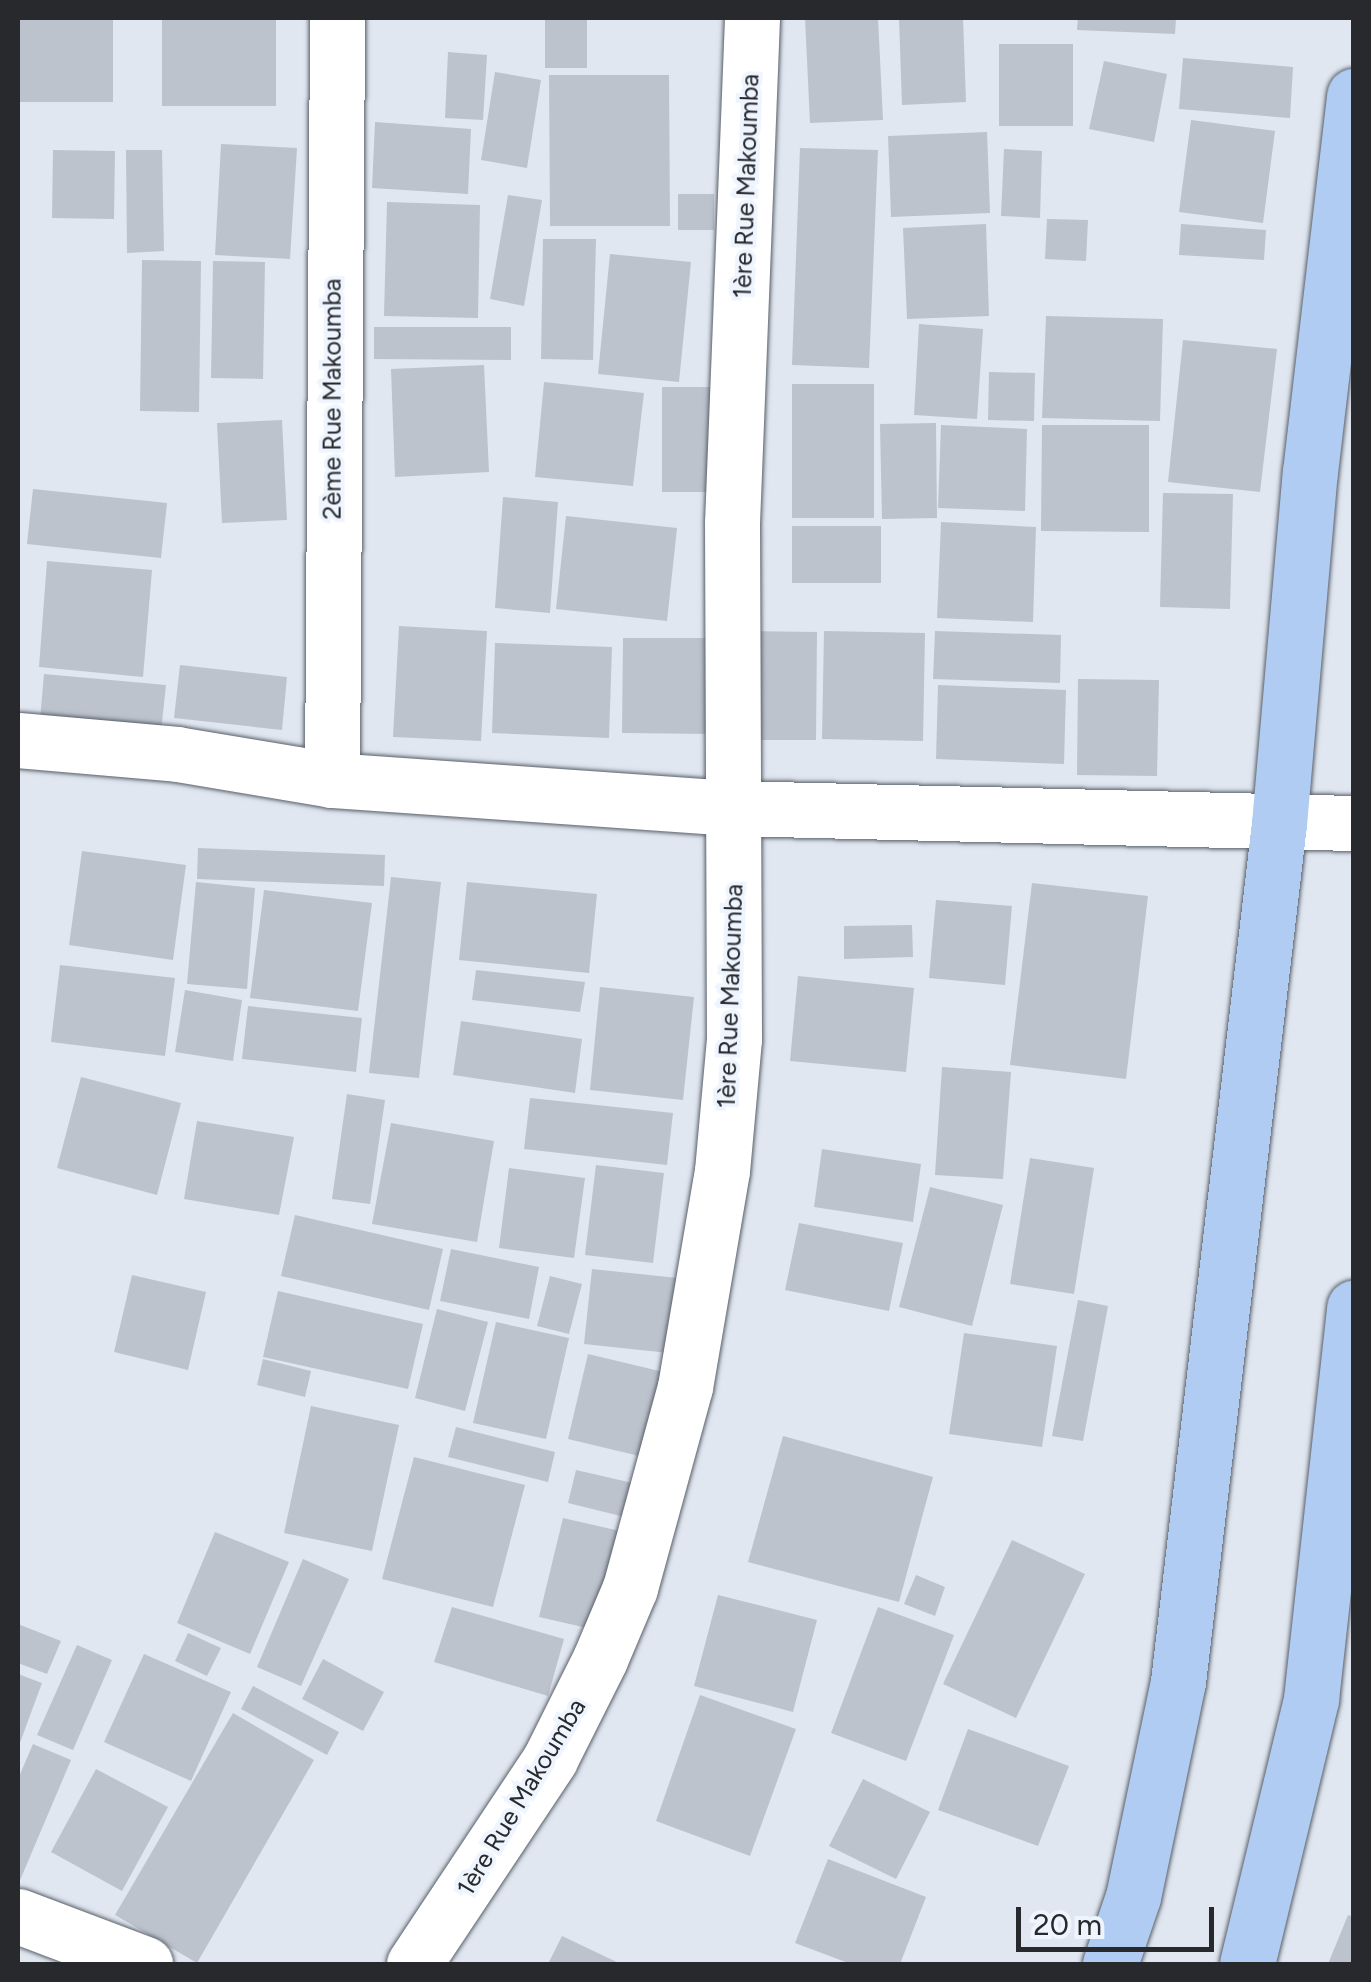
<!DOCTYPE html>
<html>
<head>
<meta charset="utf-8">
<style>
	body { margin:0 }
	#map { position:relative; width:1371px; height:1982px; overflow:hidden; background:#e0e7f1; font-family:Figtree,sans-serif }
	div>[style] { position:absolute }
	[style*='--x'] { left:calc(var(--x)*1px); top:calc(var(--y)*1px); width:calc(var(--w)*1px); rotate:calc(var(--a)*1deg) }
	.building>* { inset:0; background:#bcc3cd }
	.roads { filter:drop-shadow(0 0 2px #595f67) drop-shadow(0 0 2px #595f67) }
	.minor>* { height:55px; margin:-27.5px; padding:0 27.5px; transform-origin:27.5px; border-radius:27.5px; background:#fff }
	.tertiary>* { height:55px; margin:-27.5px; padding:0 27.5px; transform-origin:27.5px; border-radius:27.5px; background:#fff }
	.primary>* { height:55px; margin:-27.5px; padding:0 27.5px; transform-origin:27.5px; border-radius:27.5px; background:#b0ccf3 }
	span { translate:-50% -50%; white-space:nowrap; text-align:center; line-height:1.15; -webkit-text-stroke:8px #eef5ff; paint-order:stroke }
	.street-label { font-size:25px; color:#27292d }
	.frame { position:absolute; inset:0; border:20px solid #27292d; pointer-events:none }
	.scale { position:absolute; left:1016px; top:1907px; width:198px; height:45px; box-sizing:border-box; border:5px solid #27292d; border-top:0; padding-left:12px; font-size:30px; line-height:35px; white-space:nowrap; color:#27292d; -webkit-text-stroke:8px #eef5ff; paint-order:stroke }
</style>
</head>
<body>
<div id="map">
	<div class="building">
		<div style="clip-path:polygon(18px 18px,113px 18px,113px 102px,18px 102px)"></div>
		<div style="clip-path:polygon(162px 18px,276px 18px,276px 106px,162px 106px)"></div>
		<div style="clip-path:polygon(545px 18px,587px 18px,587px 68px,545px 68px)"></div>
		<div style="clip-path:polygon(805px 18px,878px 18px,883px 120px,810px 123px)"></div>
		<div style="clip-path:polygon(899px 18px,963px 18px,966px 102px,902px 105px)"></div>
		<div style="clip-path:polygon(1078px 18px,1176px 18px,1175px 34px,1077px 30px)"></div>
		<div style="clip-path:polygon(999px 44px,1073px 44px,1073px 126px,999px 126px)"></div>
		<div style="clip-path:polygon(448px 52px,487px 55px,483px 120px,445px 118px)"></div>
		<div style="clip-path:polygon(1183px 58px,1293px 67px,1290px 118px,1179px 109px)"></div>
		<div style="clip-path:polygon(1104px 61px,1167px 74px,1154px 142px,1089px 129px)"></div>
		<div style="clip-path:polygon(495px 72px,541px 80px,527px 168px,481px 160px)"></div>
		<div style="clip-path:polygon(549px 75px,669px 75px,670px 226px,550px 226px)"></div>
		<div style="clip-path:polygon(1191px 120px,1275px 131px,1263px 223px,1179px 212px)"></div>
		<div style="clip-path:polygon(375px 122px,471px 129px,468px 194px,372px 188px)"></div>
		<div style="clip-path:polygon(987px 132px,990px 213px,891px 217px,888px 136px)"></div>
		<div style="clip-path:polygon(221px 144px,297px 148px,290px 259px,215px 255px)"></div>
		<div style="clip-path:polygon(800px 148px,878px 150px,869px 368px,792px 365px)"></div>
		<div style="clip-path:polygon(1004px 149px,1042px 151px,1040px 218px,1001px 216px)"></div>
		<div style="clip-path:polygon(53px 150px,115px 151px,114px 219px,52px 218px)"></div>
		<div style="clip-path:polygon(126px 150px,162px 150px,164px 251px,127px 253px)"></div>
		<div style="clip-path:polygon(678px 194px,714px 194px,714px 230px,678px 230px)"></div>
		<div style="clip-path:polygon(508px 195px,542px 200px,524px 306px,490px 299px)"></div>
		<div style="clip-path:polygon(387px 202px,480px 205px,478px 318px,384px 316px)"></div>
		<div style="clip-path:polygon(1047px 219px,1088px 220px,1086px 261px,1045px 259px)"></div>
		<div style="clip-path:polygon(986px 224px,989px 316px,907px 319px,903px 228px)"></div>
		<div style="clip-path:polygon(1181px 224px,1266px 230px,1264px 260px,1179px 255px)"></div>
		<div style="clip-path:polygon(543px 239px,596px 239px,593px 360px,541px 359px)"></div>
		<div style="clip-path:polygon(610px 254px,691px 262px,679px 382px,598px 374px)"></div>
		<div style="clip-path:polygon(142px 260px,201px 261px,199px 412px,140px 411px)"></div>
		<div style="clip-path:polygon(213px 261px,265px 262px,263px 379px,211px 378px)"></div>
		<div style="clip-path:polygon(1046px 316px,1163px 319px,1160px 421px,1042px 418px)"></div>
		<div style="clip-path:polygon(919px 324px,983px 329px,977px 419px,914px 415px)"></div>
		<div style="clip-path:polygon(374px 327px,511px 327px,511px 360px,374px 359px)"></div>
		<div style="clip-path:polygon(1183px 340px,1277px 349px,1260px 492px,1168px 482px)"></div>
		<div style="clip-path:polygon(484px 365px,489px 472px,395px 477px,391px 369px)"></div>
		<div style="clip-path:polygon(989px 372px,1035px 373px,1034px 421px,988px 420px)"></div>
		<div style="clip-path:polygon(544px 382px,644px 393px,633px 486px,535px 477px)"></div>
		<div style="clip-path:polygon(792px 384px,874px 384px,874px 518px,792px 518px)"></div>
		<div style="clip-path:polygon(662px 387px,727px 387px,727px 492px,662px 492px)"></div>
		<div style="clip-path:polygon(282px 420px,287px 520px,222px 523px,217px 423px)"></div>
		<div style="clip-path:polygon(936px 423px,937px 518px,882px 519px,880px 424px)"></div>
		<div style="clip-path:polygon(941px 425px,1027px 429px,1025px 511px,938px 508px)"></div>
		<div style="clip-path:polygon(1042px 425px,1149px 425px,1149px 532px,1041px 531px)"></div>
		<div style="clip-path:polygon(33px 489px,167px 503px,161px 558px,27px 544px)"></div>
		<div style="clip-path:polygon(1163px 493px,1233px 494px,1230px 609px,1160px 607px)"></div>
		<div style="clip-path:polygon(503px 497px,558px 502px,550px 613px,495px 608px)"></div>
		<div style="clip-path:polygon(566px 516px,677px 528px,667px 621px,556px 609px)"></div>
		<div style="clip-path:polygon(941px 522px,1036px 527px,1033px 622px,937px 618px)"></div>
		<div style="clip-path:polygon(792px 526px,881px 526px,881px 583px,792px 583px)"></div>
		<div style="clip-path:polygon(47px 561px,152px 570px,143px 677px,39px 667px)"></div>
		<div style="clip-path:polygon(399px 626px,487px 631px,481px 741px,393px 737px)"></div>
		<div style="clip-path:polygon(749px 631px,817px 632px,816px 740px,748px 740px)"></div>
		<div style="clip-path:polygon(824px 631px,925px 633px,923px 741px,822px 739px)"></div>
		<div style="clip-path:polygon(935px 631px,1061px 635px,1060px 683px,933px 679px)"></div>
		<div style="clip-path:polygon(623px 638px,713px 638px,713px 734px,622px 733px)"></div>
		<div style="clip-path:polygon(495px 643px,612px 647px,609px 738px,492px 733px)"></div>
		<div style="clip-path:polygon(180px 665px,287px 677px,282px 730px,174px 718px)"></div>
		<div style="clip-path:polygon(44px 674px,166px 685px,161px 732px,40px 720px)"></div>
		<div style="clip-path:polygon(1078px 679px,1159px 680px,1157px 776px,1077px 775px)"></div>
		<div style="clip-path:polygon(938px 685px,1066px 690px,1064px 764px,936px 759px)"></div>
		<div style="clip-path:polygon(198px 848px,385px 855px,384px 886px,197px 879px)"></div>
		<div style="clip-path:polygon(82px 851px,186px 865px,173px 960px,69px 945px)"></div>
		<div style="clip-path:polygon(391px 877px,441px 882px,419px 1078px,369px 1073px)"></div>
		<div style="clip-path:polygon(196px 882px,255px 888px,247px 989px,187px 984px)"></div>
		<div style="clip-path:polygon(467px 882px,597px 894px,589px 973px,459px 960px)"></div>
		<div style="clip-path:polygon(1032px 883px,1148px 896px,1126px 1079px,1010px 1065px)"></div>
		<div style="clip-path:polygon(264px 890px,372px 903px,358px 1011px,250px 998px)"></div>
		<div style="clip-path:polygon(936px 900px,1012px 906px,1005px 985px,929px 978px)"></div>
		<div style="clip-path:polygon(912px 925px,913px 957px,844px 959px,844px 926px)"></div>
		<div style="clip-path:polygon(60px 965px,175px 978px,165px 1056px,51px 1042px)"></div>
		<div style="clip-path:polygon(476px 970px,585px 982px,580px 1012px,472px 1000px)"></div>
		<div style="clip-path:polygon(798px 976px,914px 988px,906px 1072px,790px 1061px)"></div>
		<div style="clip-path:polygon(600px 987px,694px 997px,683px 1100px,590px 1090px)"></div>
		<div style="clip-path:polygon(185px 990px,242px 1000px,233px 1061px,175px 1052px)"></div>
		<div style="clip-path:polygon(248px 1006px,362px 1018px,356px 1072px,242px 1059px)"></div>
		<div style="clip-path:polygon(461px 1021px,582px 1039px,575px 1093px,453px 1075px)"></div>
		<div style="clip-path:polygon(942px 1067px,1011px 1072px,1003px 1179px,935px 1175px)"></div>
		<div style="clip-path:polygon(81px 1077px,181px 1103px,157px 1195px,57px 1168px)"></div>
		<div style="clip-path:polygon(347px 1094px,385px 1100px,370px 1204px,332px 1199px)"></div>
		<div style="clip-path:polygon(530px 1098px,673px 1113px,667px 1165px,524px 1149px)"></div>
		<div style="clip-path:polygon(197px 1121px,294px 1137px,279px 1215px,184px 1199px)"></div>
		<div style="clip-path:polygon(391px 1123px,494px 1141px,477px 1242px,372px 1224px)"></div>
		<div style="clip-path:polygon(822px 1149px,921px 1164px,913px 1222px,814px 1207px)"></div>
		<div style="clip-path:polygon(1030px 1158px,1094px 1168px,1074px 1294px,1010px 1284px)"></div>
		<div style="clip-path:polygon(596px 1165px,664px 1173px,653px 1263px,585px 1255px)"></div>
		<div style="clip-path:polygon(509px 1168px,585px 1178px,574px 1258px,499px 1248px)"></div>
		<div style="clip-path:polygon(930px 1187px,1003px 1205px,972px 1326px,899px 1307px)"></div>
		<div style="clip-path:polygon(295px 1215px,443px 1249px,429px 1310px,281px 1276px)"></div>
		<div style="clip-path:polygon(799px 1223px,903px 1243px,889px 1311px,785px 1290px)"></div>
		<div style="clip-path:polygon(451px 1249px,539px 1267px,529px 1319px,440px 1301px)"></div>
		<div style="clip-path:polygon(592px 1269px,687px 1279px,678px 1354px,584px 1344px)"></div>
		<div style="clip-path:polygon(132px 1275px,206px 1292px,188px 1370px,114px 1352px)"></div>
		<div style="clip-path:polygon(550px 1276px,582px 1284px,569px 1334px,537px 1326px)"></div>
		<div style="clip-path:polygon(278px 1291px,423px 1324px,408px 1389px,263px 1357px)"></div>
		<div style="clip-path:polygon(1078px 1300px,1108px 1306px,1083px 1441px,1052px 1436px)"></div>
		<div style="clip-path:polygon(437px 1309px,488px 1322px,465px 1411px,415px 1398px)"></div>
		<div style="clip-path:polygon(496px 1322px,569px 1338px,546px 1439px,473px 1423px)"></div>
		<div style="clip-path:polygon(964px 1333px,1057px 1346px,1042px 1447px,949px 1434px)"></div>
		<div style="clip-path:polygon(588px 1354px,672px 1374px,652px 1459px,568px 1439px)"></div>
		<div style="clip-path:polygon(263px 1359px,311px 1371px,305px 1397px,257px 1385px)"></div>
		<div style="clip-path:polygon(311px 1406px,399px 1425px,372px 1551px,284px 1533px)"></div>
		<div style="clip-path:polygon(456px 1427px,555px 1452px,548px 1482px,448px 1457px)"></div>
		<div style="clip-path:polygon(783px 1436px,933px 1477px,899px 1602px,748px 1562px)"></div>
		<div style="clip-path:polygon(414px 1457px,525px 1485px,493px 1607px,382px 1579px)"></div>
		<div style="clip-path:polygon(576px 1470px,650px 1487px,641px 1521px,568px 1503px)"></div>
		<div style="clip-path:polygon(563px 1518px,633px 1534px,609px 1633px,539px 1617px)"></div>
		<div style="clip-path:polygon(215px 1532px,289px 1562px,250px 1654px,177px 1623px)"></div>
		<div style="clip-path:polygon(1012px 1540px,1085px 1574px,1016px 1718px,943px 1684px)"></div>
		<div style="clip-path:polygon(303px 1559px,349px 1579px,301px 1686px,257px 1667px)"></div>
		<div style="clip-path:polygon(916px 1575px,945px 1587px,935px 1616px,904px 1604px)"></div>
		<div style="clip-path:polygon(718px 1595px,817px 1620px,793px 1712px,694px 1686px)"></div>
		<div style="clip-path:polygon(452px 1607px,564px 1639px,548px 1696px,434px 1662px)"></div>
		<div style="clip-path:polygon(878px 1607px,954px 1635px,906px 1761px,831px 1733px)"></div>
		<div style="clip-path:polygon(18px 1624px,61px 1641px,47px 1674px,18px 1663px)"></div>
		<div style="clip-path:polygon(188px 1633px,221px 1648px,207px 1676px,175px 1661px)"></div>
		<div style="clip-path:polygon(77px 1645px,112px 1660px,73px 1750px,37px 1735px)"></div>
		<div style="clip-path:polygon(144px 1654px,231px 1692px,191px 1781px,104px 1742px)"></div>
		<div style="clip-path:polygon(323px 1659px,384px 1692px,363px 1731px,302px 1699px)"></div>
		<div style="clip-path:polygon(18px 1674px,42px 1683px,18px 1748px)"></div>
		<div style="clip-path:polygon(253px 1686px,339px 1732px,327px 1755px,241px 1709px)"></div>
		<div style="clip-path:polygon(700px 1695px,796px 1729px,750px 1856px,656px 1821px)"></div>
		<div style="clip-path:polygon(233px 1713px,314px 1760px,197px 1963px,115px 1915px)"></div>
		<div style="clip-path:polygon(968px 1729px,1069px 1766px,1038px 1846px,938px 1810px)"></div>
		<div style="clip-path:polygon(33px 1744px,71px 1760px,18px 1885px,18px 1779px)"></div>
		<div style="clip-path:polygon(96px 1769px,168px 1807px,122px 1891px,51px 1852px)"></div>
		<div style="clip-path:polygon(863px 1779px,930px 1812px,896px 1879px,829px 1846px)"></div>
		<div style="clip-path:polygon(828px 1859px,926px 1897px,900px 1964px,851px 1964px,795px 1943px)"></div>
		<div style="clip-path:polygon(1348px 1915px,1354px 1917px,1354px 1964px,1328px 1964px)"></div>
		<div style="clip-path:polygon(562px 1936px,621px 1964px,548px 1964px)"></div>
	</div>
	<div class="roads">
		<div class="minor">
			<div style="--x:332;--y:780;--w:762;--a:-89.62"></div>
			<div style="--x:18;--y:1916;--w:136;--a:20.7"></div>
			<div style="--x:414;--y:1964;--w:246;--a:-56.4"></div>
			<div style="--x:550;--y:1759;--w:112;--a:-63.4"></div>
			<div style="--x:600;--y:1659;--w:77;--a:-67.1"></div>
			<div style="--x:630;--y:1588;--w:208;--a:-74.7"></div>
			<div style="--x:685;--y:1387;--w:219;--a:-80.3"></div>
			<div style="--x:722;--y:1171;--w:133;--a:-84.8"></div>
			<div style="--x:734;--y:1039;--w:516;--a:-90.22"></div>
			<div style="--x:732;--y:523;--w:505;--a:-87.73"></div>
		</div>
		<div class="tertiary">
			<div style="--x:18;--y:740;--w:160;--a:5"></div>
			<div style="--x:177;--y:754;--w:157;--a:9.5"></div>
			<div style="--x:332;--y:780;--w:400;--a:4"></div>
			<div style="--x:731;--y:808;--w:623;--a:1.38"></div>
		</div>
		<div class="primary">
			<div style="--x:1110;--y:1964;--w:71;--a:-71.1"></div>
			<div style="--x:1133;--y:1897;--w:220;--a:-78.2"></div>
			<div style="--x:1178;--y:1682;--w:864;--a:-83.29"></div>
			<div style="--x:1279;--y:824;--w:353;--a:-85"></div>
			<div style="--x:1310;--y:472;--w:379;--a:-83.3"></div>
			<div style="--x:1247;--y:1964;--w:273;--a:-76.4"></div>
			<div style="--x:1311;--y:1699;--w:394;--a:-83.7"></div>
		</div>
	</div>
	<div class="street-label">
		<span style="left:746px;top:186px;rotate:-88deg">1ère Rue Makoumba</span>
		<span style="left:332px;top:399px;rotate:-90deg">2ème Rue Makoumba</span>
		<span style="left:730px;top:996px;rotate:-88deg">1ère Rue Makoumba</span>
		<span style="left:521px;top:1797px;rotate:-59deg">1ère Rue Makoumba</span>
	</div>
	<div class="frame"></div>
	<div class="scale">20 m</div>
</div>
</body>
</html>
